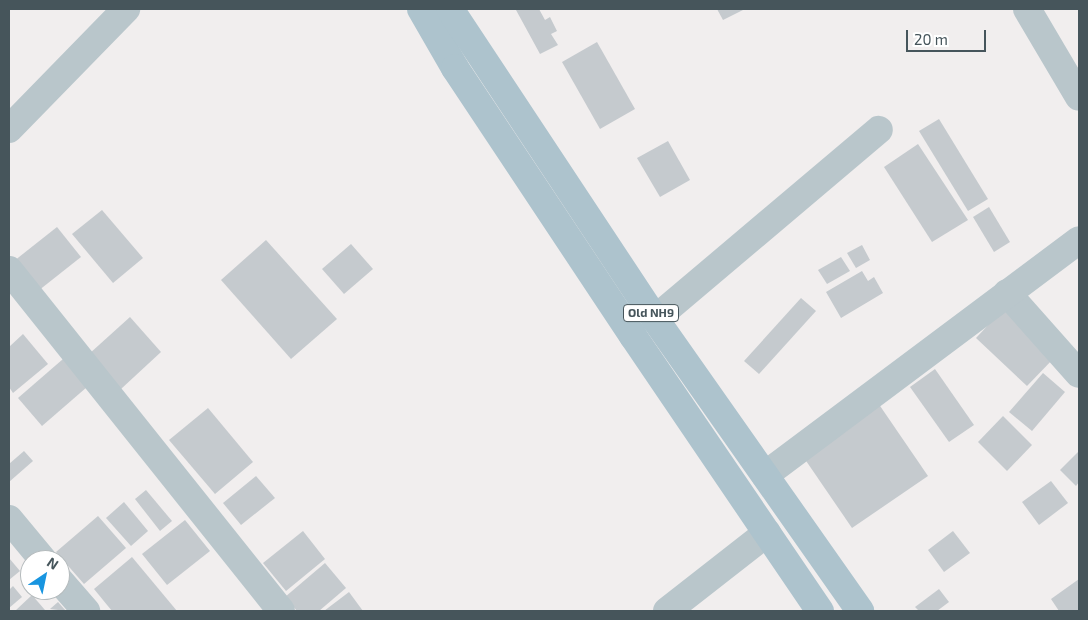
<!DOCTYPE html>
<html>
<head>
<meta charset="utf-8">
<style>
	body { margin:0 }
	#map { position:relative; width:1088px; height:620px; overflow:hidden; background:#f1eeee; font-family:"Exo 2",sans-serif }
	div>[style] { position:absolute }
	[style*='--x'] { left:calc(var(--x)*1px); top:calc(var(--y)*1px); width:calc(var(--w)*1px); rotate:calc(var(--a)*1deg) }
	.building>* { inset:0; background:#c5cace }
	.minor>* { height:28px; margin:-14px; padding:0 14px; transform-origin:14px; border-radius:14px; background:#b9c6cb }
	.primary>* { height:28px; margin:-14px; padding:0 14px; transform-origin:14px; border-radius:14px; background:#adc3cd }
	span { translate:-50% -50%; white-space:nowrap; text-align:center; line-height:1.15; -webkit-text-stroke:4px #fff; paint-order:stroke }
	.shield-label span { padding:1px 4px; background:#fff; border:1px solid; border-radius:4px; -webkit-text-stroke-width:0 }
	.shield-label { font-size:12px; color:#46555b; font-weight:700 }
	.frame { position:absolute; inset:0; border:10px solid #46555b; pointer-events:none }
	.north { position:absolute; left:20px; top:550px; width:50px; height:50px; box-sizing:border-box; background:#fff; border:1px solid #b5bbbd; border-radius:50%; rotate:34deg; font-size:14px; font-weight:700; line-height:20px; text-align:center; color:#46555b }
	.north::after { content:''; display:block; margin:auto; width:18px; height:22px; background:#1895e0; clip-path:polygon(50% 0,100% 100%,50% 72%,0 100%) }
	.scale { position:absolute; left:906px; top:30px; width:80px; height:22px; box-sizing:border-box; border:2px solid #46555b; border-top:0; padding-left:6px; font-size:15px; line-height:18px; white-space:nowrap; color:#46555b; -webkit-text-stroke:4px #fff; paint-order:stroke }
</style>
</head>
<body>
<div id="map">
	<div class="building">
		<div style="clip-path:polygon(539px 9px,545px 20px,550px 17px,557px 31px,551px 34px,558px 45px,540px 54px,516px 10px)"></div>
		<div style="clip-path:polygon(717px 9px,745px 9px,723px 20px)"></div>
		<div style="clip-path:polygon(597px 42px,635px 109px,600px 129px,562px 62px)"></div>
		<div style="clip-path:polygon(939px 119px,988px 199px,968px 211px,919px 131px)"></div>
		<div style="clip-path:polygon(668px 141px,690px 180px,660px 197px,637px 158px)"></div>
		<div style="clip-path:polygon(918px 144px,968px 220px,932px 242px,884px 167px)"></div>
		<div style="clip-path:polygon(989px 207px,1010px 242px,994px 252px,973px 217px)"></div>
		<div style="clip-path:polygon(102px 210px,143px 258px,113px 283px,72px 234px)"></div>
		<div style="clip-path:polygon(57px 227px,81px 257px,38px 291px,14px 261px)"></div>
		<div style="clip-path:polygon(266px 240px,337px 319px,291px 359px,221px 280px)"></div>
		<div style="clip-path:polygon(351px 244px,373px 269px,344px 294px,322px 269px)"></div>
		<div style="clip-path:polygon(862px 245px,870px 260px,856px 268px,847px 253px)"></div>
		<div style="clip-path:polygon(841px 257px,850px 271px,827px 284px,818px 270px)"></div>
		<div style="clip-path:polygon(862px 271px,868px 281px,874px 277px,883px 293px,841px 318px,826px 292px)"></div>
		<div style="clip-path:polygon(801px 298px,816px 311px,759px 374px,744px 361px)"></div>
		<div style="clip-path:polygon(1004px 308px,1055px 357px,1027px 386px,976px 338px)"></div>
		<div style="clip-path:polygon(130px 317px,161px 352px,121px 389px,89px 354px)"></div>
		<div style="clip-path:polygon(23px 334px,48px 364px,13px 393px,9px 387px,9px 347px)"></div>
		<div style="clip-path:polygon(63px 359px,87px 387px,42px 426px,18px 398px)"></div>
		<div style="clip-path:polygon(935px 369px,974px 425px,949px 442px,910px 387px)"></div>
		<div style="clip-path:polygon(1043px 373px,1065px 392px,1032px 431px,1009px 412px)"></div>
		<div style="clip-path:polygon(876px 400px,928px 476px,852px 528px,800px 452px)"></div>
		<div style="clip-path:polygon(208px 408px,253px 462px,215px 494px,169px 440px)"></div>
		<div style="clip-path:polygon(1003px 416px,1032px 445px,1007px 471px,978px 442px)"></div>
		<div style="clip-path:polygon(24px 451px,33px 461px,9px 482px,9px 464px)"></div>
		<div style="clip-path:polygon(1079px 451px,1079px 482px,1076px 486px,1060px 470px)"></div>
		<div style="clip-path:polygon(256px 476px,275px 498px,241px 525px,223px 503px)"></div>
		<div style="clip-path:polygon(1051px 481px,1068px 503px,1039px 525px,1022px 502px)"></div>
		<div style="clip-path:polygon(146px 490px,172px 521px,160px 531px,135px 499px)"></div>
		<div style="clip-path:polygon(124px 502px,148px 531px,131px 546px,106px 518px)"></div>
		<div style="clip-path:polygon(98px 516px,126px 548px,84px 584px,56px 552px)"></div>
		<div style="clip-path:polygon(185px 520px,210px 551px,167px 585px,142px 554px)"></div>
		<div style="clip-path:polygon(303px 531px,325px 559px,286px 591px,263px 563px)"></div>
		<div style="clip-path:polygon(953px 531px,970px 553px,944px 572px,928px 550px)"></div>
		<div style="clip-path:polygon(132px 557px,177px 611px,112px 611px,94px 589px)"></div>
		<div style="clip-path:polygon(9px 558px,20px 571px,9px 580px)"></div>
		<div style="clip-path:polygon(325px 563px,346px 588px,319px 611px,297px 611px,285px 597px)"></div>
		<div style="clip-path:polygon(1079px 579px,1079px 611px,1059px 611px,1051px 599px)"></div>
		<div style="clip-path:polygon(13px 586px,22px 597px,9px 608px,9px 590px)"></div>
		<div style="clip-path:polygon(939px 589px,949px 602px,937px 611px,919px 611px,915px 607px)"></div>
		<div style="clip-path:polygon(349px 592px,363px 611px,324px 611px)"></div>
		<div style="clip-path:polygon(32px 595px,45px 610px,15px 611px)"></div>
		<div style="clip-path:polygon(58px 602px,66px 611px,50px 609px)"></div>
	</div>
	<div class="minor">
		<div style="--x:1027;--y:9;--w:102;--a:59.4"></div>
		<div style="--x:9;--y:129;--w:168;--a:-45.7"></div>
		<div style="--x:9;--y:270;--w:436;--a:51.4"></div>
		<div style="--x:1007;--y:293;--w:108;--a:48.4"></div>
		<div style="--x:655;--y:319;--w:293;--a:-40.2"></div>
		<div style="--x:765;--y:475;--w:392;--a:-36.8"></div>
		<div style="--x:9;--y:519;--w:53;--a:50.3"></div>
		<div style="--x:60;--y:581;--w:40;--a:49"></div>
		<div style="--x:667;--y:611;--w:127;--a:-38"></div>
	</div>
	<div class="primary">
		<div style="--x:421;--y:9;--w:68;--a:60"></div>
		<div style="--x:455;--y:68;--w:322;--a:56.4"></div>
		<div style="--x:633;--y:336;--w:333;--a:55.8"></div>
		<div style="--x:450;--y:9;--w:372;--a:56.5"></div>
		<div style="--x:655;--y:319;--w:357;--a:54.9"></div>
	</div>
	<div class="shield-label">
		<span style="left:651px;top:313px">Old NH9</span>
	</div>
	<div class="frame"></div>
	<div class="north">N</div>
	<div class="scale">20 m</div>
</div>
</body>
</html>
